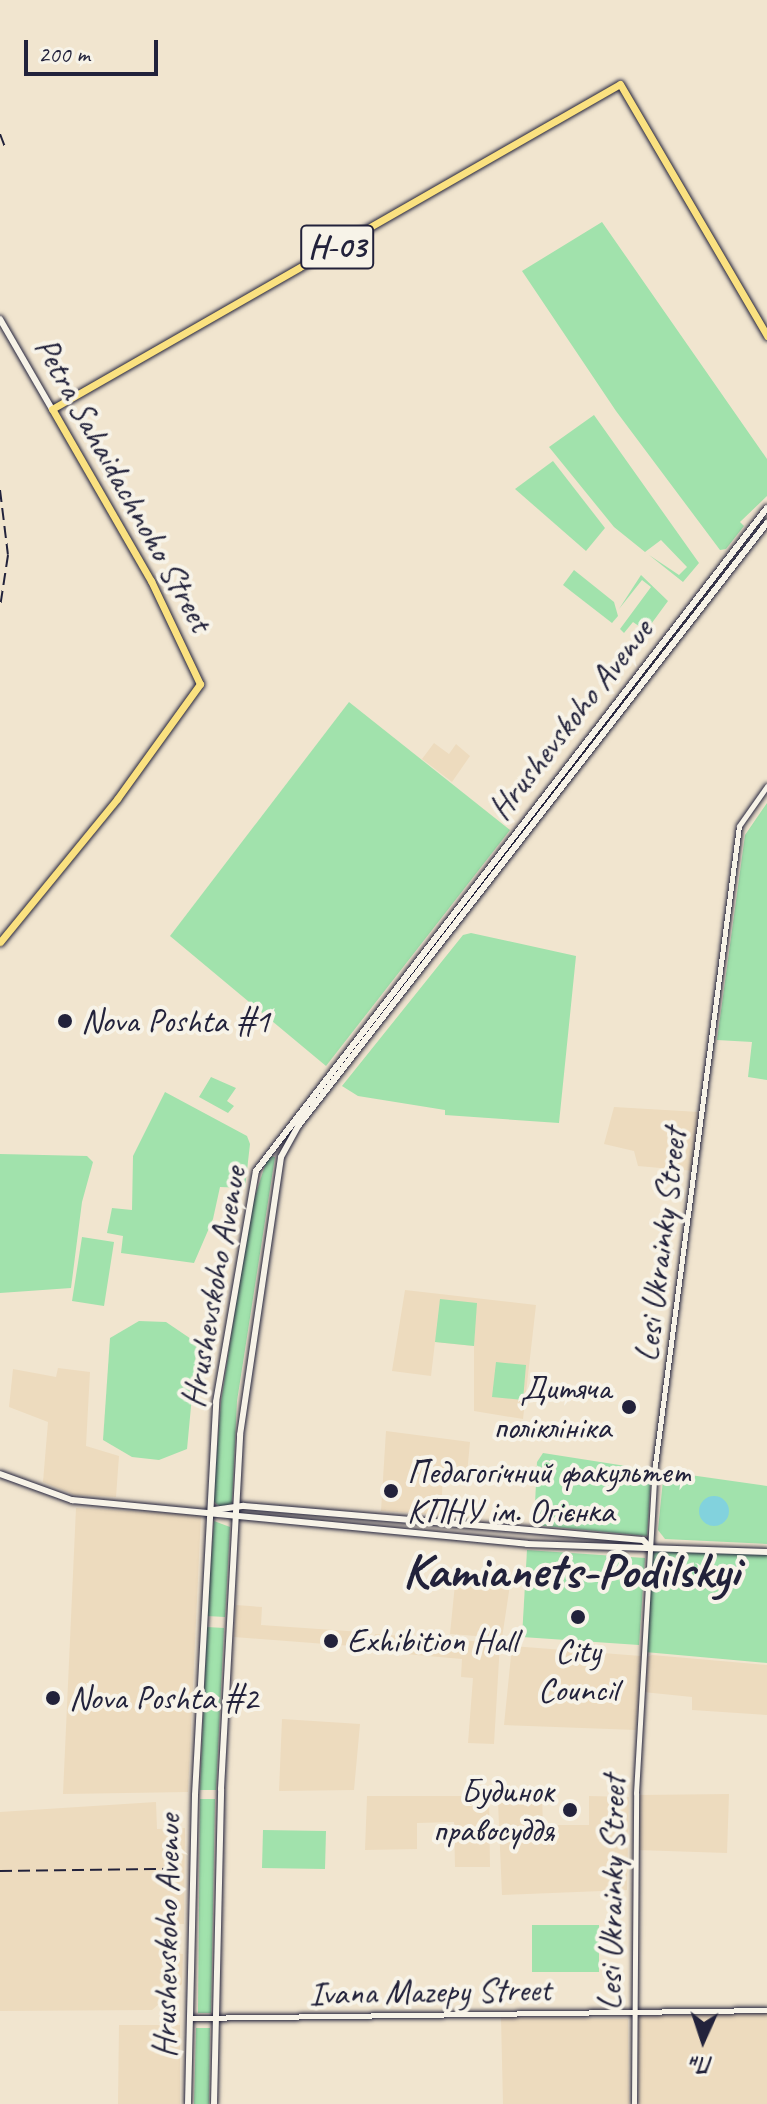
<!DOCTYPE html>
<html>
<head>
<meta charset="utf-8">
<style>
	body { margin:0 }
	#map { position:relative; width:767px; height:2104px; overflow:hidden; background:#f1e5cf; font-family:Caveat,sans-serif }
	div>[style] { position:absolute }
	[style*='--x'] { left:calc(var(--x)*1px); top:calc(var(--y)*1px); width:calc(var(--w)*1px); rotate:calc(var(--a)*1deg) }
	.built>* { inset:0; background:#eddbbe }
	.green>* { inset:0; background:#a1e2ac }
	.water>* { inset:0; background:#82d2dd }
	.round { border-radius:50% }
	.roads { filter:drop-shadow(0 0 2px #22223b) drop-shadow(0 0 2px #22223b) }
	.tertiary>* { height:5px; margin:-2.5px; padding:0 2.5px; transform-origin:2.5px; border-radius:2.5px; background:#f7f3e8 }
	.secondary>* { height:6px; margin:-3px; padding:0 3px; transform-origin:3px; border-radius:3px; background:#f7f3e8 }
	.primary>* { height:7px; margin:-3.5px; padding:0 3.5px; transform-origin:3.5px; border-radius:3.5px; background:#fae180 }
	.rail>* { height:2px; margin-top:-1px; transform-origin:0; background:repeating-linear-gradient(90deg,#22223b 0 12px,transparent 0 18px) }
	.dots>* { width:22px; height:22px; translate:-50% -50%; box-sizing:border-box; border:4px solid #f7f3e8; border-radius:50% }
	span { translate:-50% -50%; white-space:nowrap; text-align:center; line-height:1.15; -webkit-text-stroke:8px #f7f3e8; paint-order:stroke }
	.shield-label span { padding:2px 6px; background:#f7f3e8; border:2px solid; border-radius:6px; -webkit-text-stroke-width:0 }
	.shield-label { font-size:32px; color:#22223b; font-weight:700 }
	.street-label { font-size:34px; color:#22223b }
	.poi-label { font-size:34px; color:#22223b }
	.left { translate:0 -50%; text-align:left }
	.right { translate:-100% -50%; text-align:right }
	.town-label { font-size:50px; color:#22223b; font-weight:700 }
	.north { position:absolute; left:663px; top:2000px; width:80px; height:80px; -webkit-text-stroke:6px #f7f3e8; paint-order:stroke; rotate:183deg; font-size:22px; font-weight:700; line-height:32px; text-align:center; color:#22223b }
	.north::after { content:''; display:block; margin:auto; width:28px; height:36px; background:#22223b; clip-path:polygon(50% 0,100% 100%,50% 72%,0 100%) }
	.scale { position:absolute; left:24px; top:40px; width:134px; height:36px; box-sizing:border-box; border:4px solid #22223b; border-top:0; padding-left:10px; font-size:24px; line-height:28px; white-space:nowrap; color:#22223b; -webkit-text-stroke:6px #f7f3e8; paint-order:stroke }
</style>
</head>
<body>
<div id="map">
	<div class="built">
		<div style="clip-path:polygon(434px 743px,449px 754px,456px 744px,470px 756px,452px 782px,422px 759px)"></div>
		<div style="clip-path:polygon(614px 1107px,699px 1112px,694px 1171px,638px 1166px,634px 1151px,604px 1144px)"></div>
		<div style="clip-path:polygon(405px 1290px,536px 1305px,523px 1419px,474px 1411px,474px 1346px,435px 1342px,431px 1376px,392px 1371px)"></div>
		<div style="clip-path:polygon(58px 1368px,90px 1372px,86px 1446px,119px 1456px,116px 1497px,75px 1495px,43px 1482px,48px 1422px,9px 1407px,13px 1369px,56px 1377px)"></div>
		<div style="clip-path:polygon(386px 1431px,470px 1442px,467px 1474px,443px 1473px,441px 1515px,381px 1511px)"></div>
		<div style="clip-path:polygon(76px 1508px,201px 1515px,188px 1792px,63px 1794px)"></div>
		<div style="clip-path:polygon(456px 1574px,511px 1578px,502px 1638px,450px 1634px)"></div>
		<div style="clip-path:polygon(236px 1605px,262px 1607px,261px 1625px,362px 1632px,365px 1647px,234px 1637px)"></div>
		<div style="clip-path:polygon(375px 1634px,500px 1643px,494px 1744px,468px 1743px,473px 1678px,461px 1677px,462px 1659px,371px 1651px)"></div>
		<div style="clip-path:polygon(512px 1646px,641px 1656px,636px 1730px,504px 1725px)"></div>
		<div style="clip-path:polygon(652px 1655px,767px 1665px,767px 1715px,692px 1710px,692px 1697px,643px 1692px,645px 1658px)"></div>
		<div style="clip-path:polygon(282px 1719px,360px 1724px,354px 1790px,279px 1791px)"></div>
		<div style="clip-path:polygon(729px 1794px,727px 1853px,637px 1850px,639px 1795px)"></div>
		<div style="clip-path:polygon(367px 1796px,489px 1796px,490px 1867px,455px 1867px,454px 1822px,417px 1823px,417px 1849px,365px 1850px)"></div>
		<div style="clip-path:polygon(504px 1796px,542px 1797px,543px 1825px,589px 1825px,589px 1796px,629px 1797px,627px 1890px,502px 1895px,498px 1802px)"></div>
		<div style="clip-path:polygon(156px 1802px,157px 1829px,185px 1828px,184px 1924px,168px 1924px,168px 1953px,183px 1954px,182px 1984px,152px 2010px,0 2011px,0 1812px)"></div>
		<div style="clip-path:polygon(767px 2013px,767px 2104px,639px 2104px,637px 2016px)"></div>
		<div style="clip-path:polygon(501px 2017px,628px 2019px,629px 2104px,503px 2104px)"></div>
		<div style="clip-path:polygon(119px 2025px,180px 2025px,180px 2104px,118px 2104px)"></div>
	</div>
	<div class="green">
		<div style="clip-path:polygon(602px 222px,767px 459px,767px 496px,740px 522px,744px 526px,726px 549px,720px 550px,616px 411px,522px 271px)"></div>
		<div style="clip-path:polygon(594px 415px,699px 563px,683px 582px,649px 555px,679px 575px,687px 567px,661px 540px,645px 552px,614px 527px,549px 447px)"></div>
		<div style="clip-path:polygon(553px 461px,605px 528px,586px 551px,515px 489px)"></div>
		<div style="clip-path:polygon(574px 570px,614px 602px,618px 616px,612px 623px,563px 585px)"></div>
		<div style="clip-path:polygon(641px 575px,668px 601px,646px 631px,633px 622px,624px 633px,620px 629px,651px 587px,642px 580px,619px 609px)"></div>
		<div style="clip-path:polygon(349px 702px,510px 830px,326px 1066px,170px 936px)"></div>
		<div style="clip-path:polygon(767px 803px,767px 1080px,748px 1077px,752px 1042px,717px 1040px,745px 835px)"></div>
		<div style="clip-path:polygon(471px 933px,576px 956px,559px 1123px,445px 1115px,445px 1110px,358px 1096px,342px 1086px,463px 935px)"></div>
		<div style="clip-path:polygon(211px 1077px,236px 1088px,227px 1101px,234px 1106px,228px 1113px,199px 1097px)"></div>
		<div style="clip-path:polygon(165px 1092px,247px 1136px,250px 1144px,245px 1188px,220px 1187px,213px 1219px,194px 1263px,121px 1253px,123px 1236px,107px 1233px,112px 1208px,132px 1210px,133px 1156px)"></div>
		<div style="clip-path:polygon(0 1154px,87px 1156px,93px 1162px,82px 1202px,71px 1288px,0 1293px)"></div>
		<div style="clip-path:polygon(268px 1156px,275px 1157px,237px 1401px,232px 1503px,222px 1508px,213px 1501px,221px 1402px,250px 1212px)"></div>
		<div style="clip-path:polygon(82px 1237px,114px 1242px,104px 1306px,72px 1301px)"></div>
		<div style="clip-path:polygon(440px 1299px,477px 1303px,474px 1346px,435px 1342px)"></div>
		<div style="clip-path:polygon(139px 1321px,166px 1322px,197px 1343px,187px 1449px,159px 1460px,132px 1457px,103px 1440px,110px 1338px)"></div>
		<div style="clip-path:polygon(496px 1362px,526px 1365px,523px 1400px,492px 1397px)"></div>
		<div style="clip-path:polygon(543px 1453px,645px 1469px,651px 1477px,647px 1536px,534px 1525px,537px 1462px)"></div>
		<div style="clip-path:polygon(676px 1473px,767px 1486px,767px 1544px,665px 1539px,658px 1530px,663px 1480px)"></div>
		<div style="clip-path:polygon(214px 1521px,230px 1527px,225px 1617px,207px 1616px)"></div>
		<div style="clip-path:polygon(650px 1547px,767px 1552px,767px 1663px,645px 1652px)"></div>
		<div style="clip-path:polygon(527px 1550px,645px 1558px,639px 1645px,522px 1637px)"></div>
		<div style="clip-path:polygon(207px 1627px,224px 1628px,216px 1790px,200px 1790px)"></div>
		<div style="clip-path:polygon(200px 1799px,215px 1799px,211px 2013px,198px 2013px)"></div>
		<div style="clip-path:polygon(263px 1830px,326px 1831px,325px 1869px,262px 1868px)"></div>
		<div style="clip-path:polygon(532px 1925px,599px 1925px,599px 1972px,532px 1972px)"></div>
		<div style="clip-path:polygon(196px 2028px,210px 2028px,209px 2104px,194px 2104px)"></div>
	</div>
	<div class="water">
		<div class="round" style="left:699px;top:1496px;width:30px;height:30px"></div>
	</div>
	<div class="roads">
		<div class="tertiary">
			<div style="--x:190;--y:2018;--w:577;--a:-0.79"></div>
			<div style="--x:634;--y:2104;--w:311;--a:-89.6"></div>
			<div style="--x:636;--y:1793;--w:329;--a:-86.7"></div>
			<div style="--x:655;--y:1465;--w:644;--a:-82.51"></div>
			<div style="--x:739;--y:826;--w:49;--a:-55"></div>
		</div>
		<div class="secondary">
			<div style="--x:0;--y:319;--w:104;--a:60"></div>
			<div style="--x:0;--y:1474;--w:77;--a:19.9"></div>
			<div style="--x:72;--y:1500;--w:457;--a:5.5"></div>
			<div style="--x:527;--y:1544;--w:240;--a:1.9"></div>
			<div style="--x:214;--y:1510;--w:30;--a:-8"></div>
			<div style="--x:244;--y:1506;--w:275;--a:4.8"></div>
			<div style="--x:518;--y:1529;--w:125;--a:5"></div>
			<div style="--x:643;--y:1540;--w:10;--a:45"></div>
			<div style="--x:188;--y:2104;--w:309;--a:-88.7"></div>
			<div style="--x:195;--y:1795;--w:394;--a:-86.9"></div>
			<div style="--x:216;--y:1402;--w:234;--a:-80.2"></div>
			<div style="--x:256;--y:1171;--w:837;--a:-52.38"></div>
			<div style="--x:214;--y:2104;--w:315;--a:-88.7"></div>
			<div style="--x:221;--y:1789;--w:355;--a:-86.9"></div>
			<div style="--x:240;--y:1435;--w:281;--a:-81.6"></div>
			<div style="--x:281;--y:1157;--w:37;--a:-61"></div>
			<div style="--x:299;--y:1125;--w:763;--a:-52.14"></div>
		</div>
		<div class="primary">
			<div style="--x:0;--y:942;--w:185;--a:-50.7"></div>
			<div style="--x:117;--y:799;--w:142;--a:-54.2"></div>
			<div style="--x:200;--y:684;--w:114;--a:-115.4"></div>
			<div style="--x:151;--y:581;--w:198;--a:-119.9"></div>
			<div style="--x:52;--y:409;--w:654;--a:-29.78"></div>
			<div style="--x:620;--y:84;--w:292;--a:59.7"></div>
		</div>
	</div>
	<div class="rail">
		<div style="--x:0;--y:134;--w:14;--a:69"></div>
		<div style="--x:0;--y:490;--w:65;--a:83"></div>
		<div style="--x:8;--y:555;--w:53;--a:98.7"></div>
		<div style="--x:0;--y:1871;--w:175;--a:-0.7"></div>
	</div>
	<div class="dots">
		<div style="left:65px;top:1021px;background:#22223b"></div>
		<div style="left:629px;top:1407px;background:#22223b"></div>
		<div style="left:391px;top:1491px;background:#22223b"></div>
		<div style="left:578px;top:1617px;background:#22223b"></div>
		<div style="left:331px;top:1641px;background:#22223b"></div>
		<div style="left:53px;top:1698px;background:#22223b"></div>
		<div style="left:570px;top:1810px;background:#22223b"></div>
	</div>
	<div class="shield-label">
		<span style="left:337px;top:247px">Н-03</span>
	</div>
	<div class="street-label">
		<span style="left:124px;top:484px;rotate:61deg">Petra Sahaidachnoho Street</span>
		<span style="left:570px;top:719px;rotate:-52deg">Hrushevskoho Avenue</span>
		<span style="left:660px;top:1245px;rotate:-83deg">Lesi Ukrainky Street</span>
		<span style="left:213px;top:1287px;rotate:-80deg">Hrushevskoho Avenue</span>
		<span style="left:611px;top:1893px;rotate:-89deg">Lesi Ukrainky Street</span>
		<span style="left:166px;top:1936px;rotate:-89deg">Hrushevskoho Avenue</span>
		<span style="left:430px;top:1991px;rotate:-1deg">Ivana Mazepy Street</span>
	</div>
	<div class="poi-label">
		<span class="left" style="left:81px;top:1021px">Nova Poshta #1</span>
		<span class="right" style="left:611px;top:1407px">Дитяча<br>поліклініка</span>
		<span class="left" style="left:407px;top:1491px">Педагогічний факультет<br>КПНУ ім. Огієнка</span>
		<span class="left" style="left:347px;top:1641px">Exhibition Hall</span>
		<span style="left:578px;top:1670px">City<br>Council</span>
		<span class="left" style="left:69px;top:1698px">Nova Poshta #2</span>
		<span class="right" style="left:554px;top:1810px">Будинок<br>правосуддя</span>
	</div>
	<div class="town-label">
		<span style="left:571px;top:1571px">Kamianets-Podilskyi</span>
	</div>
	<div class="north">Пн</div>
	<div class="scale">200 m</div>
</div>
</body>
</html>
